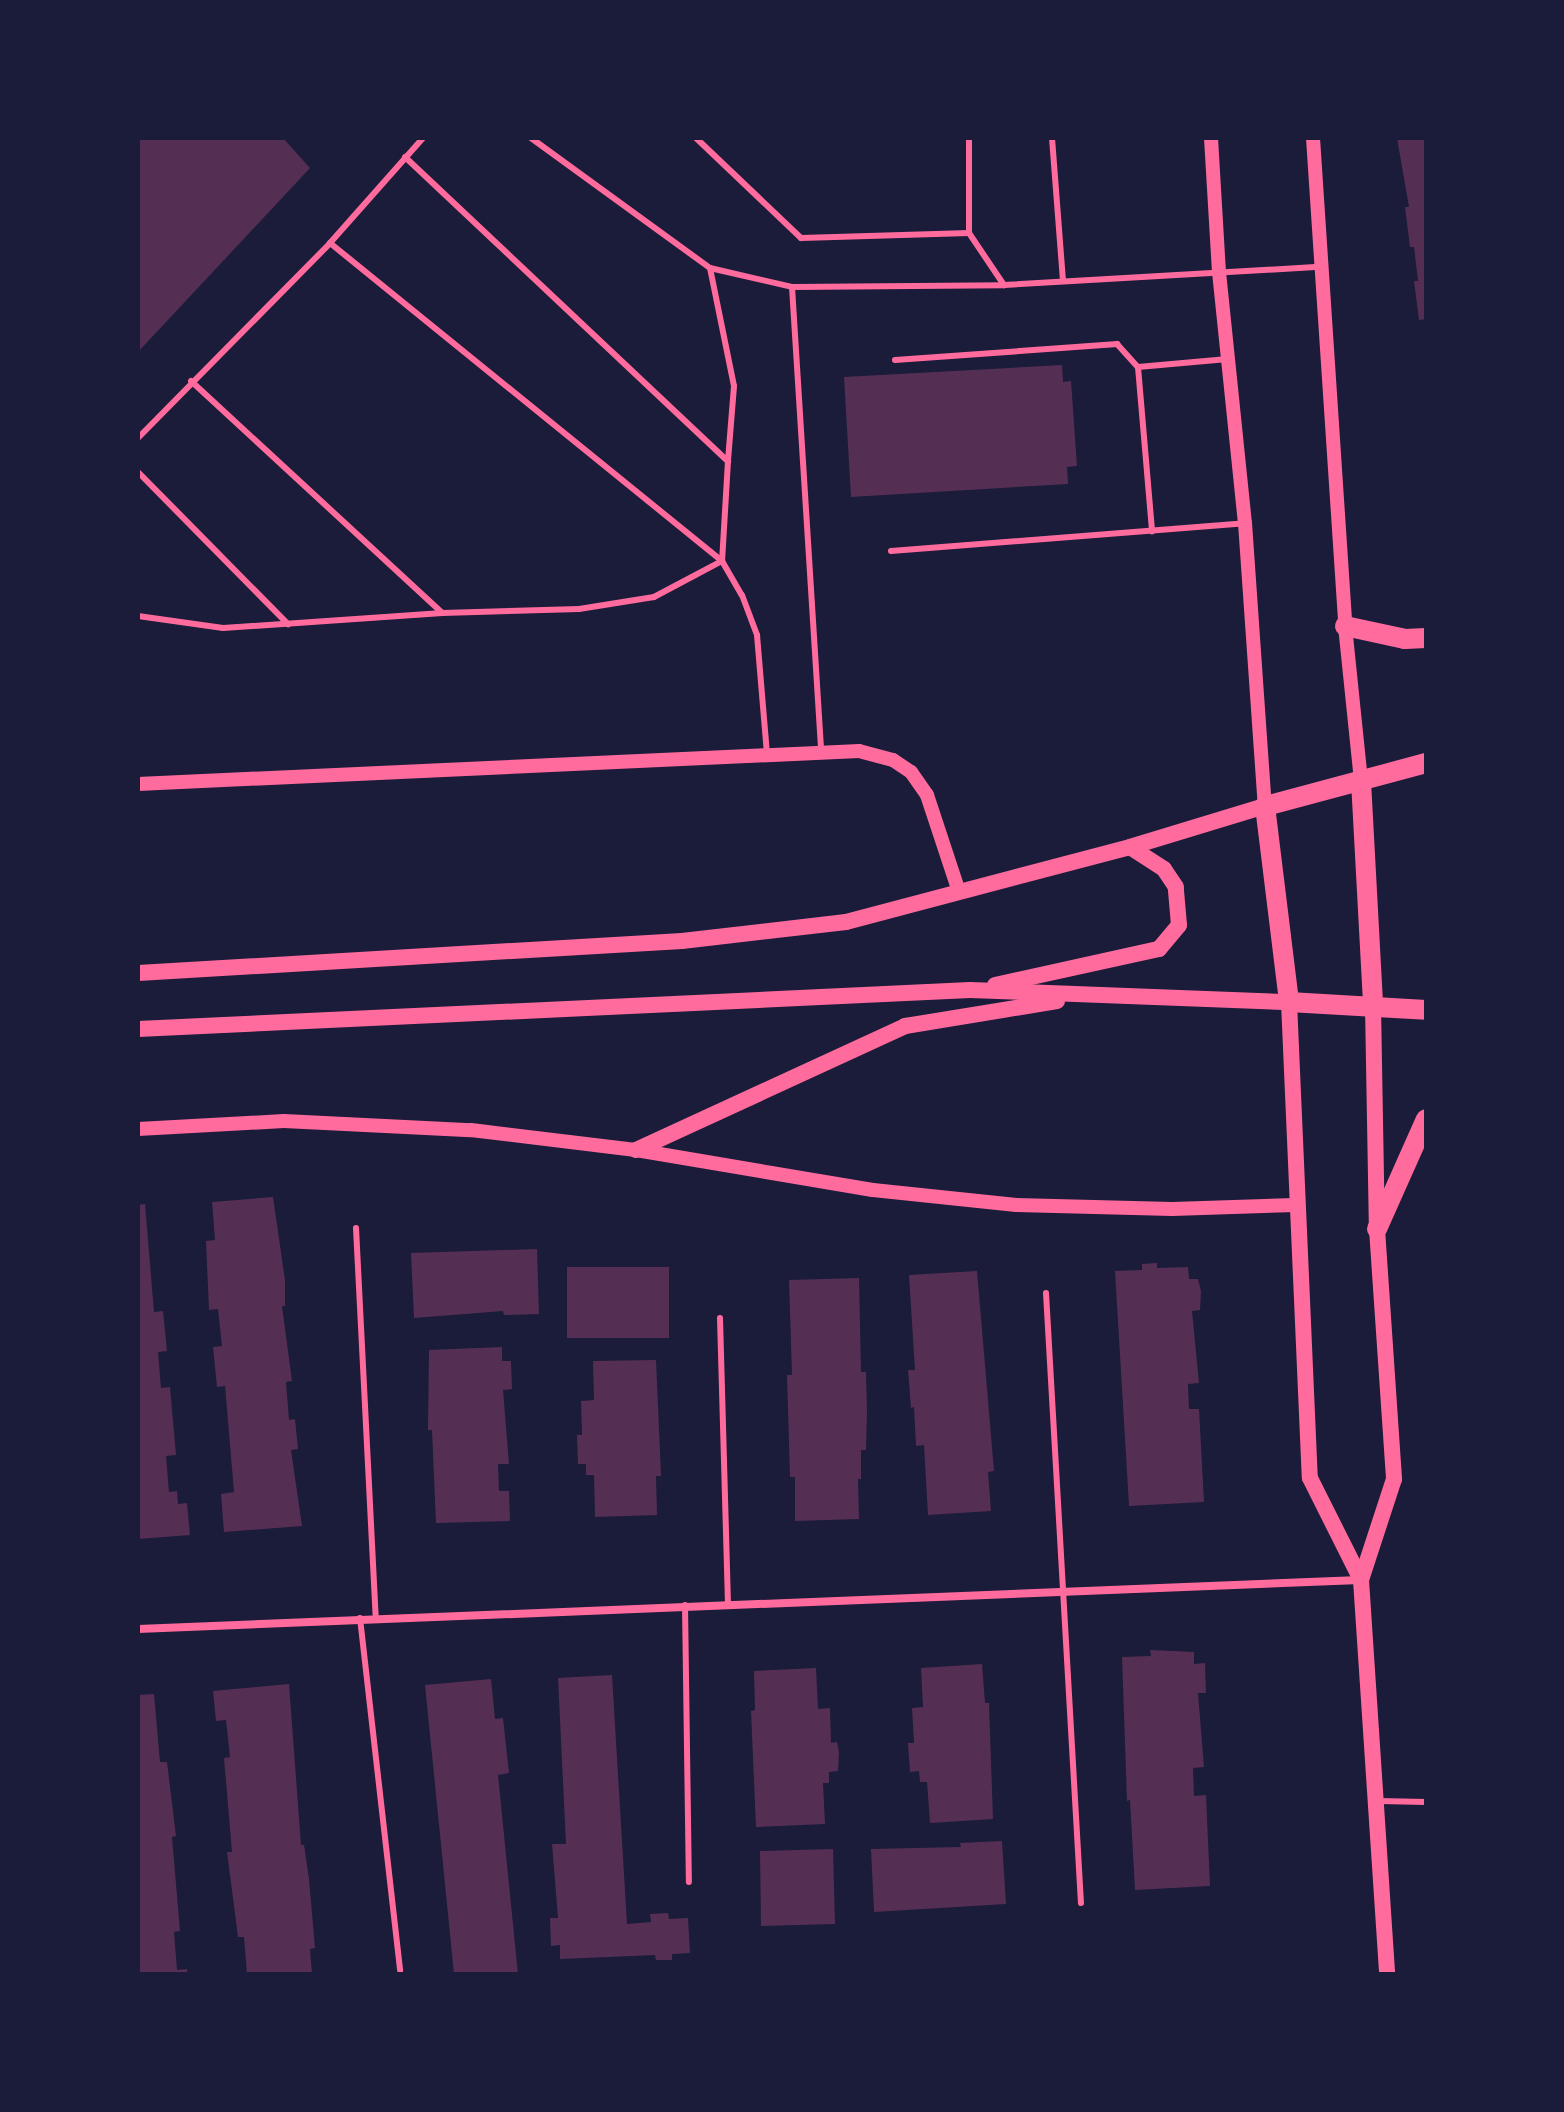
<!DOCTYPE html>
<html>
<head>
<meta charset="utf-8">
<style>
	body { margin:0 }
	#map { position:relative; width:1564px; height:2112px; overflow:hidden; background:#1b1b3a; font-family:Rubik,sans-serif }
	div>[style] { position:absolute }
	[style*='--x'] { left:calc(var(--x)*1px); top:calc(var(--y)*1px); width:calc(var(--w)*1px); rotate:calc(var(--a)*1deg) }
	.building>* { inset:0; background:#542f53 }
	.service>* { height:6px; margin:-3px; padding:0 3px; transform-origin:3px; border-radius:3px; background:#ff6b9d }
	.minor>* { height:8px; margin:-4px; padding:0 4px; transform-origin:4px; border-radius:4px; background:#ff6b9d }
	.tertiary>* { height:14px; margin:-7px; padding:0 7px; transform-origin:7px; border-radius:7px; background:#ff6b9d }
	.secondary>* { height:16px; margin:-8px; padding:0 8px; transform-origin:8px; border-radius:8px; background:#ff6b9d }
	.primary>* { height:20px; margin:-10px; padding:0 10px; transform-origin:10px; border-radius:10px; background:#ff6b9d }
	span { translate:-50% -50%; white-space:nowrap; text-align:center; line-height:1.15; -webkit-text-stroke:7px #1b1b3a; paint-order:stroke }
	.frame { position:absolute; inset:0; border:140px solid #1b1b3a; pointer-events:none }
</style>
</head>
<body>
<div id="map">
	<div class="building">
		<div style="clip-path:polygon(138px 138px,283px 138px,310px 168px,138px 352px)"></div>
		<div style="clip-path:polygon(1397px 138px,1426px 138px,1426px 319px,1419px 320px,1414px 281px,1418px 281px,1414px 247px,1410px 247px,1405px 207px,1409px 207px)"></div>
		<div style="clip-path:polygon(1062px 365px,1063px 382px,1071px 381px,1077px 466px,1067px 467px,1068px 484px,851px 497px,844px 377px)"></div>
		<div style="clip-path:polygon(273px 1197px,285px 1280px,285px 1306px,282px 1306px,292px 1381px,286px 1382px,289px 1420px,295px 1419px,298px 1449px,291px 1450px,302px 1526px,224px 1532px,221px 1494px,234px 1492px,225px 1386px,217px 1387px,213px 1347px,222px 1346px,218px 1309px,209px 1310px,206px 1241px,215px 1240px,212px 1202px)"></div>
		<div style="clip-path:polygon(145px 1204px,154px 1312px,163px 1311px,167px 1351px,158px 1352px,161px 1388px,170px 1387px,176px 1455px,166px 1456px,169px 1492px,177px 1491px,178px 1504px,187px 1503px,190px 1535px,138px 1539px,138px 1205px)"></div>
		<div style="clip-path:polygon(537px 1249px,539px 1314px,504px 1315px,503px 1311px,414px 1318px,411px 1253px)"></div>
		<div style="clip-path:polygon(1157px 1263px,1157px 1268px,1188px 1267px,1189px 1279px,1198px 1279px,1201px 1291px,1200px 1310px,1192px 1311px,1199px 1383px,1188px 1384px,1189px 1409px,1199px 1409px,1204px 1502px,1129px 1506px,1115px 1271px,1142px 1270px,1142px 1264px)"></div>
		<div style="clip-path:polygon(567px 1267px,669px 1267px,669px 1338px,567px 1338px)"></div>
		<div style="clip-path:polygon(977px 1271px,994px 1471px,988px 1472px,991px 1511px,928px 1515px,924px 1445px,916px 1446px,914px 1407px,911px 1408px,908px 1370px,915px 1370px,909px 1275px)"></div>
		<div style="clip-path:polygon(859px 1278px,861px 1372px,866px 1372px,867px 1412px,866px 1450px,861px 1450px,861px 1479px,858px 1479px,859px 1519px,795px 1521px,795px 1477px,790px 1477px,787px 1375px,792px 1375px,789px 1280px)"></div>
		<div style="clip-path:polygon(502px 1347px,502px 1361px,511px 1361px,512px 1389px,503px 1390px,509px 1464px,498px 1464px,499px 1491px,509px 1491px,510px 1521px,436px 1523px,432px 1430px,428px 1430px,429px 1350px)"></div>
		<div style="clip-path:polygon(656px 1360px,661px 1476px,656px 1476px,657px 1515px,595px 1517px,594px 1475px,586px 1475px,586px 1464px,578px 1464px,577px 1435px,582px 1435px,581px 1401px,594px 1400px,593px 1361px)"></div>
		<div style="clip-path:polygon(1150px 1650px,1194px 1652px,1194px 1664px,1205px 1663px,1206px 1693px,1198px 1693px,1204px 1767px,1193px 1768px,1194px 1796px,1206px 1795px,1210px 1886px,1135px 1890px,1130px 1800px,1127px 1801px,1122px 1657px,1151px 1656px)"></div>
		<div style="clip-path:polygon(982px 1664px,985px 1703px,989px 1703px,993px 1819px,930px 1823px,927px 1782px,920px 1782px,919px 1771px,910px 1772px,908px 1743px,914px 1743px,912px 1708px,923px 1707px,921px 1668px)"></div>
		<div style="clip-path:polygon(816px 1668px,818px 1709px,830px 1708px,831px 1743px,837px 1742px,839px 1752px,838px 1771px,829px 1772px,829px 1783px,823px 1783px,825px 1824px,756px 1827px,751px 1711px,755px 1710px,754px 1671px)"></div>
		<div style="clip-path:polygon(612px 1675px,627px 1924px,651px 1922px,650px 1914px,668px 1913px,669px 1919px,688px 1918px,690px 1953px,672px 1954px,672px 1960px,656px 1960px,655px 1955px,560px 1959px,560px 1945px,551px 1946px,550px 1918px,558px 1918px,552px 1844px,566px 1844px,558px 1678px)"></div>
		<div style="clip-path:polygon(491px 1679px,495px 1719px,503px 1718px,509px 1773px,498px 1775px,518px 1974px,454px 1974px,425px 1685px)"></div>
		<div style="clip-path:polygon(289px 1684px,301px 1845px,304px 1845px,309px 1879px,315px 1948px,310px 1949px,312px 1974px,247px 1974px,244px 1937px,238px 1937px,227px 1852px,232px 1852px,224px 1758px,230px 1757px,226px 1720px,216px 1721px,213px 1691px)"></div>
		<div style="clip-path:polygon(154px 1694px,160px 1762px,167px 1762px,176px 1836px,172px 1837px,180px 1931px,174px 1932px,177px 1970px,187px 1969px,188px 1974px,138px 1974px,138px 1695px)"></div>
		<div style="clip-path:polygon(1002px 1841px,1006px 1904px,874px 1912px,871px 1849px,961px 1847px,960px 1843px)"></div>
		<div style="clip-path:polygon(833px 1849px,835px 1924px,761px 1926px,760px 1851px)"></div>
	</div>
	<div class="service">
		<div style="--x:531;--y:138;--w:221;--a:36"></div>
		<div style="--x:710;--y:268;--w:84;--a:13"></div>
		<div style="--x:792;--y:287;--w:212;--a:-0.5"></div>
		<div style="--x:1004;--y:285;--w:316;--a:-3.3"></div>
		<div style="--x:696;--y:138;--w:145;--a:43.6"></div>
		<div style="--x:801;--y:238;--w:168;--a:-1.7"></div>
		<div style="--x:969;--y:233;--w:63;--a:56.1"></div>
		<div style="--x:1052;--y:138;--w:143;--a:85.6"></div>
		<div style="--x:405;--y:157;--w:444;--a:43.3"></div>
		<div style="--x:728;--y:461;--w:100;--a:93.4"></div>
		<div style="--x:969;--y:233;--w:95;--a:-90"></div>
		<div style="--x:330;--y:243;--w:505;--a:39.05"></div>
		<div style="--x:722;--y:561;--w:39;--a:60"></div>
		<div style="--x:742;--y:595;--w:43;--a:69.4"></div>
		<div style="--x:757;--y:635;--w:119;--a:85.2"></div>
		<div style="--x:710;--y:268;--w:120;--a:78.5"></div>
		<div style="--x:734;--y:386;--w:75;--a:94.6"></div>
		<div style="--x:792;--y:287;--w:466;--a:86.4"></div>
		<div style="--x:895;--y:360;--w:223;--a:-4.1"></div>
		<div style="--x:1117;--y:344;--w:31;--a:48"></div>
		<div style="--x:1138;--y:367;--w:90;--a:-5.1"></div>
		<div style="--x:1138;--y:367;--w:165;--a:85.1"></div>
		<div style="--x:191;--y:381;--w:342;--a:42.7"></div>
		<div style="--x:138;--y:438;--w:274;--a:-45.4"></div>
		<div style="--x:330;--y:243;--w:140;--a:-48.5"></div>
		<div style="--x:138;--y:472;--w:214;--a:45.4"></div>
		<div style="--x:891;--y:551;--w:355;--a:-4.5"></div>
		<div style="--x:138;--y:616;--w:86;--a:8"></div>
		<div style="--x:223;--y:628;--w:220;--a:-3.9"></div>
		<div style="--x:442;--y:613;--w:137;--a:-1.7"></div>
		<div style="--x:579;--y:609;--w:76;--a:-9.1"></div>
		<div style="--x:654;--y:597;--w:77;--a:-27.9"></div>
		<div style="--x:356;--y:1228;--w:390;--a:87.1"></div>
		<div style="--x:1046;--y:1293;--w:611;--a:86.72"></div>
		<div style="--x:720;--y:1318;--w:286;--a:88.4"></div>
		<div style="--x:685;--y:1605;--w:277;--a:89.2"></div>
		<div style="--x:360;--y:1618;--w:355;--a:83.5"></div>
		<div style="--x:1379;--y:1801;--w:47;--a:1.2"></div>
	</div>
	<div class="minor">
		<div style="--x:138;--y:1629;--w:1223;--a:-2.3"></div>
	</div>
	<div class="tertiary">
		<div style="--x:1211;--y:138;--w:134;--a:86.6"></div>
		<div style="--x:1219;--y:272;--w:252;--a:84.1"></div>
		<div style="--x:1245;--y:523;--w:284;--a:86"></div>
		<div style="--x:1313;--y:138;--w:489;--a:86.2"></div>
		<div style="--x:1345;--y:626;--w:156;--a:84.1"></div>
		<div style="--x:138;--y:784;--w:722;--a:-2.62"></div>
		<div style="--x:859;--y:751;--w:35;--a:15"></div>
		<div style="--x:893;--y:760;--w:22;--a:34"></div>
		<div style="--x:911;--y:772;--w:28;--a:55"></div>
		<div style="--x:927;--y:795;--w:102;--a:71.7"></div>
		<div style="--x:138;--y:1129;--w:146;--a:-3.1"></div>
		<div style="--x:284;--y:1121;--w:187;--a:2.8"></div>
		<div style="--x:471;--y:1130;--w:166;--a:6.9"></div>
		<div style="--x:636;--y:1150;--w:240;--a:9.6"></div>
		<div style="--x:873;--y:1190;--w:144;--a:6"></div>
		<div style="--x:1016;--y:1205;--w:156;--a:1.5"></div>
		<div style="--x:1172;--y:1209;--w:123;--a:-1.9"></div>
	</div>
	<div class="secondary">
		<div style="--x:138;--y:973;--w:545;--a:-3.37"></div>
		<div style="--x:682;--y:941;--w:165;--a:-6.6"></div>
		<div style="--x:846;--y:922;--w:294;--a:-14.8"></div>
		<div style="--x:1130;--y:847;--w:141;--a:-16.9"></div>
		<div style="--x:995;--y:985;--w:168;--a:-12.4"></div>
		<div style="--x:1159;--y:949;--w:31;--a:-50"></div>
		<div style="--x:1179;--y:925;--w:38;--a:-95"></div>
		<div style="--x:1176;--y:887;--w:22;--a:-124"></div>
		<div style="--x:1164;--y:869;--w:40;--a:-147.1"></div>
		<div style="--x:1373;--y:1006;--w:223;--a:89"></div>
		<div style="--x:1377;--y:1229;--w:251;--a:86.1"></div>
		<div style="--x:1394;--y:1479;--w:106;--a:108.1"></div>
		<div style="--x:1361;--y:1580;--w:395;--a:86.2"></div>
		<div style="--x:138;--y:1029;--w:833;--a:-2.68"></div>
		<div style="--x:970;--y:990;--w:319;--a:2.2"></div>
		<div style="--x:1289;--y:1002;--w:476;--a:87.5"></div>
		<div style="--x:1310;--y:1478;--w:114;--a:63.4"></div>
		<div style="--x:636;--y:1150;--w:296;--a:-24.7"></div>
		<div style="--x:905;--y:1026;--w:154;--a:-9.3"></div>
	</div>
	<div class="primary">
		<div style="--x:1345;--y:626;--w:61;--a:12.2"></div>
		<div style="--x:1405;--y:639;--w:21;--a:-3"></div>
		<div style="--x:1426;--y:763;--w:167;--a:165"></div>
		<div style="--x:1265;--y:806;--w:197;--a:83"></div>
		<div style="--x:1289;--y:1002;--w:137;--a:3.3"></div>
		<div style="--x:1361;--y:781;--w:225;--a:86.9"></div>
		<div style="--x:1377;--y:1229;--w:120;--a:-66"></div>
	</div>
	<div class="frame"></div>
</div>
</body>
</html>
